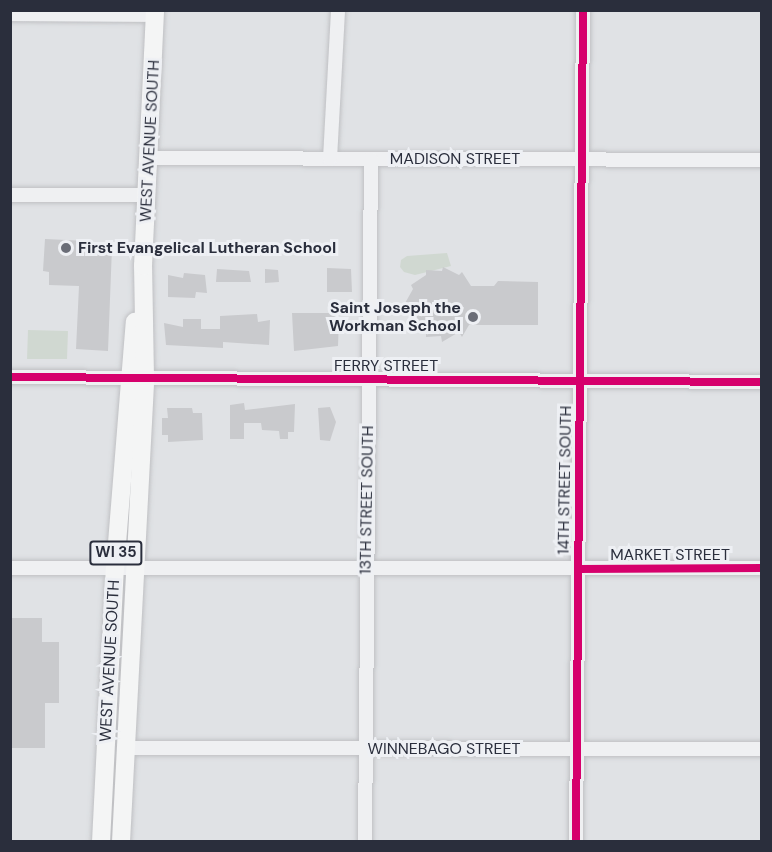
<!DOCTYPE html>
<html>
<head>
<meta charset="utf-8">
<style>
	body { margin:0 }
	#map { position:relative; width:772px; height:852px; overflow:hidden; background:#e0e2e5; font-family:"DM Sans",sans-serif }
	div>[style] { position:absolute }
	[style*='--x'] { left:calc(var(--x)*1px); top:calc(var(--y)*1px); width:calc(var(--w)*1px); rotate:calc(var(--a)*1deg) }
	.green>* { inset:0; background:#d0d8d1 }
	.building>* { inset:0; background:#c9cacd }
	.roads { filter:drop-shadow(0 0 2px #bfc0c3) drop-shadow(0 0 2px #bfc0c3) }
	.minor>* { height:14px; margin:-7px; padding:0 7px; transform-origin:7px; border-radius:7px; background:#eff0f2 }
	.major>* { height:18px; margin:-9px; padding:0 9px; transform-origin:9px; border-radius:9px; background:#f4f5f5 }
	.cycleway>* { height:8px; margin:-4px; padding:0 4px; transform-origin:4px; border-radius:4px; background:#d6006c }
	.dots>* { width:16px; height:16px; translate:-50% -50%; box-sizing:border-box; border:3px solid #eef0f4; border-radius:50% }
	span { translate:-50% -50%; white-space:nowrap; text-align:center; line-height:1.15; -webkit-text-stroke:6px #eef0f4; paint-order:stroke }
	.shield-label span { padding:2px 4px; background:#eef0f4; border:2px solid; border-radius:4px; -webkit-text-stroke-width:0 }
	.shield-label { font-size:15px; color:#2a2e3c; font-weight:700 }
	.street-label { font-size:16px; color:#2a2e3c }
	.poi-label { font-size:16px; color:#2a2e3c; font-weight:700 }
	.left { translate:0 -50%; text-align:left }
	.right { translate:-100% -50%; text-align:right }
	.frame { position:absolute; inset:0; border:12px solid #2a2e3c; pointer-events:none }
</style>
</head>
<body>
<div id="map">
	<div class="green">
		<div style="clip-path:polygon(447px 253px,451px 266px,415px 275px,404px 272px,400px 267px,401px 260px,407px 256px)"></div>
		<div style="clip-path:polygon(28px 330px,68px 331px,67px 359px,27px 359px)"></div>
	</div>
	<div class="building">
		<div style="clip-path:polygon(45px 239px,88px 241px,88px 246px,112px 247px,108px 351px,76px 349px,79px 286px,49px 285px,49px 272px,43px 271px)"></div>
		<div style="clip-path:polygon(443px 267px,459px 275px,462px 272px,471px 286px,494px 286px,498px 281px,538px 282px,538px 325px,469px 325px,462px 337px,459px 332px,442px 342px,441px 336px,426px 337px,426px 333px,411px 323px,414px 321px,404px 305px,413px 289px,411px 285px,426px 275px,426px 270px,442px 271px)"></div>
		<div style="clip-path:polygon(327px 268px,351px 269px,352px 292px,327px 292px)"></div>
		<div style="clip-path:polygon(217px 269px,249px 271px,251px 282px,216px 282px)"></div>
		<div style="clip-path:polygon(265px 269px,278px 270px,279px 282px,265px 283px)"></div>
		<div style="clip-path:polygon(184px 273px,205px 275px,207px 293px,196px 292px,195px 298px,168px 297px,168px 275px,183px 278px)"></div>
		<div style="clip-path:polygon(292px 313px,334px 313px,335px 319px,339px 319px,338px 346px,294px 351px)"></div>
		<div style="clip-path:polygon(257px 314px,258px 322px,270px 320px,269px 345px,223px 342px,223px 348px,166px 345px,164px 323px,183px 327px,183px 319px,201px 319px,201px 329px,220px 329px,220px 316px)"></div>
		<div style="clip-path:polygon(244px 403px,245px 410px,295px 404px,294px 432px,288px 432px,288px 439px,280px 439px,279px 431px,262px 430px,261px 423px,244px 423px,244px 439px,230px 439px,230px 405px)"></div>
		<div style="clip-path:polygon(330px 407px,336px 422px,330px 441px,320px 440px,318px 408px)"></div>
		<div style="clip-path:polygon(167px 408px,192px 408px,193px 413px,202px 413px,203px 440px,168px 442px,168px 435px,162px 435px,162px 418px,168px 418px)"></div>
		<div style="clip-path:polygon(12px 618px,42px 618px,42px 642px,59px 642px,59px 703px,45px 703px,45px 748px,10px 748px)"></div>
	</div>
	<div class="roads">
		<div class="minor">
			<div style="--x:10;--y:14;--w:146;--a:0.4"></div>
			<div style="--x:149;--y:158;--w:613;--a:0.19"></div>
			<div style="--x:330;--y:159;--w:149;--a:-86.9"></div>
			<div style="--x:10;--y:195;--w:137;--a:0"></div>
			<div style="--x:10;--y:377;--w:752;--a:0.38"></div>
			<div style="--x:10;--y:568;--w:752;--a:0"></div>
			<div style="--x:127;--y:748;--w:635;--a:0.09"></div>
			<div style="--x:365;--y:842;--w:683;--a:-89.5"></div>
			<div style="--x:576;--y:842;--w:832;--a:-89.52"></div>
		</div>
		<div class="major">
			<div style="--x:101;--y:842;--w:274;--a:-87.1"></div>
			<div style="--x:115;--y:568;--w:247;--a:-85.4"></div>
			<div style="--x:121;--y:842;--w:465;--a:-87"></div>
			<div style="--x:145;--y:378;--w:112;--a:-91"></div>
			<div style="--x:143;--y:266;--w:256;--a:-87.3"></div>
		</div>
	</div>
	<div class="cycleway">
		<div style="--x:10;--y:377;--w:752;--a:0.38"></div>
		<div style="--x:578;--y:569;--w:184;--a:-0.3"></div>
		<div style="--x:576;--y:842;--w:832;--a:-89.52"></div>
	</div>
	<div class="dots">
		<div style="left:66px;top:248px;background:#6a6d77"></div>
		<div style="left:473px;top:317px;background:#6a6d77"></div>
	</div>
	<div class="shield-label">
		<span style="left:116px;top:553px">WI 35</span>
	</div>
	<div class="street-label">
		<span style="left:150px;top:141px;rotate:-87deg">WEST AVENUE SOUTH</span>
		<span style="left:455px;top:159px">MADISON STREET</span>
		<span style="left:386px;top:366px">FERRY STREET</span>
		<span style="left:565px;top:480px;rotate:-89deg">14TH STREET SOUTH</span>
		<span style="left:367px;top:500px;rotate:-89deg">13TH STREET SOUTH</span>
		<span style="left:670px;top:555px">MARKET STREET</span>
		<span style="left:110px;top:661px;rotate:-87deg">WEST AVENUE SOUTH</span>
		<span style="left:444px;top:749px">WINNEBAGO STREET</span>
	</div>
	<div class="poi-label">
		<span class="left" style="left:78px;top:248px">First Evangelical Lutheran School</span>
		<span class="right" style="left:461px;top:317px">Saint Joseph the<br>Workman School</span>
	</div>
	<div class="frame"></div>
</div>
</body>
</html>
